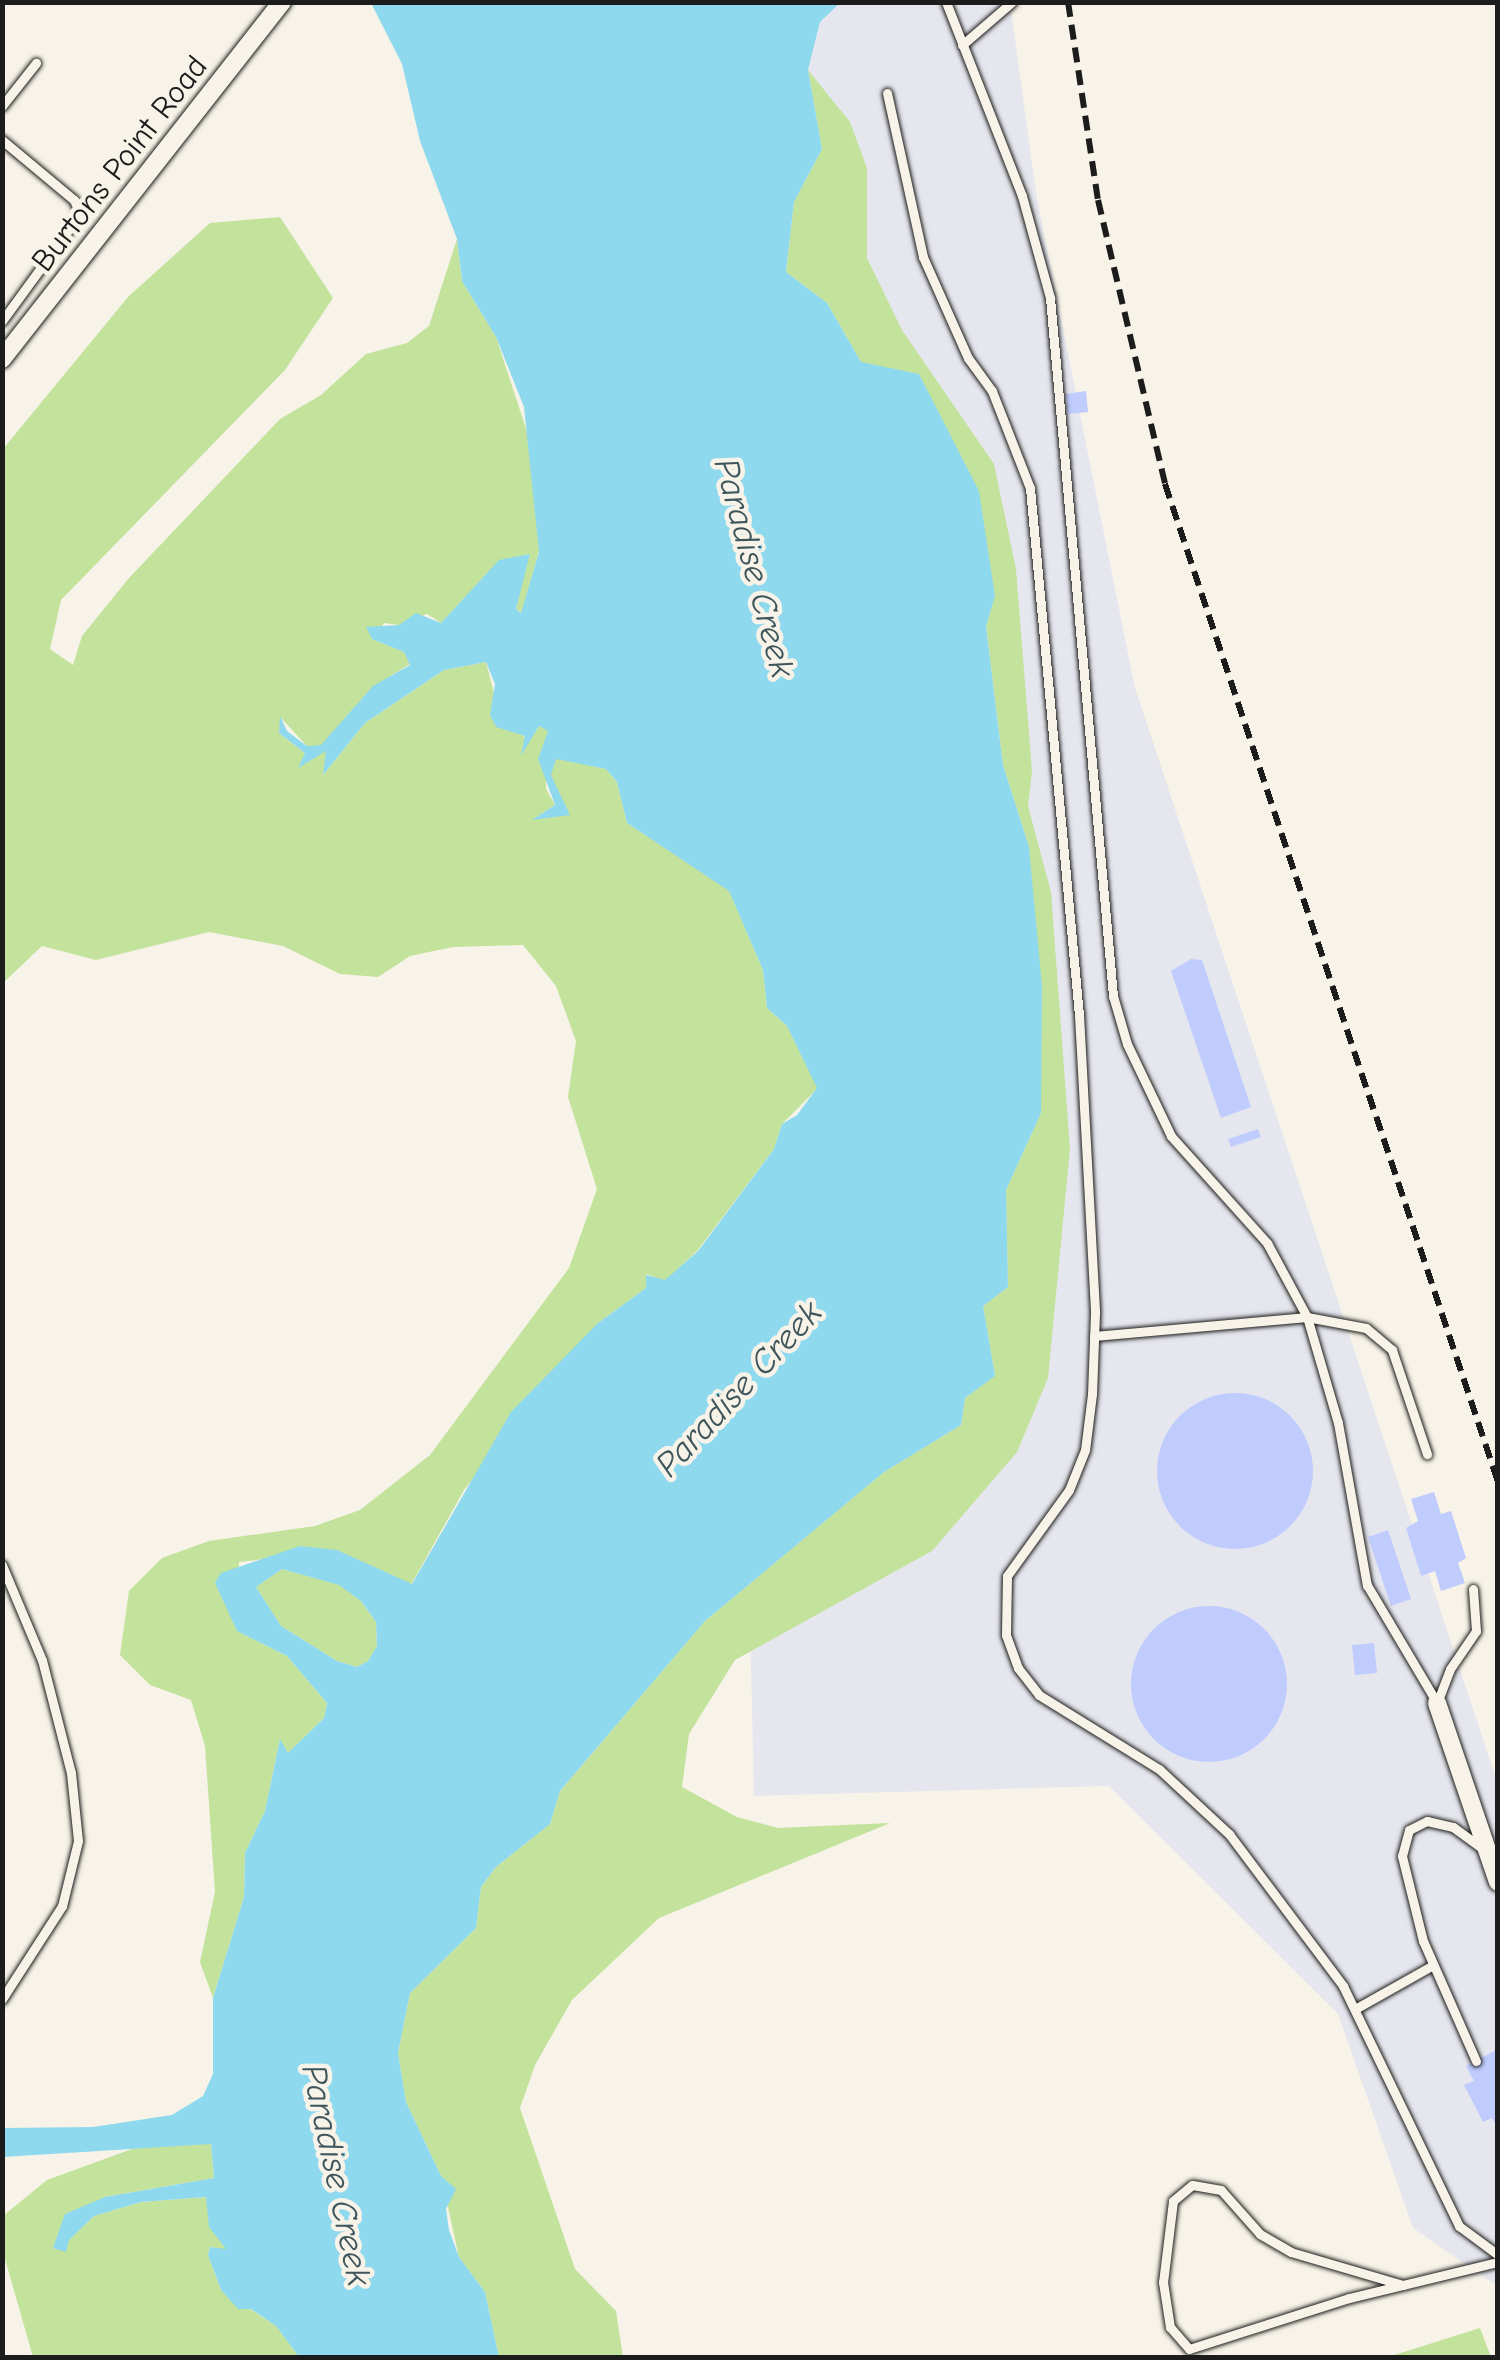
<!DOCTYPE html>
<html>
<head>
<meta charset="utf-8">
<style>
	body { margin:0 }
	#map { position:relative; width:1500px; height:2360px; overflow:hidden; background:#f7f3e8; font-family:"Comic Neue",sans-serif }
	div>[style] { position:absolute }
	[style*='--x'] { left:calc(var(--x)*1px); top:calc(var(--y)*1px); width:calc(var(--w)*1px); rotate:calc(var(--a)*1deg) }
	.built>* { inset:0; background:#e6e7ee }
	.green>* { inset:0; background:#c3e29b }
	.water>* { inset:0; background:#8fd9ef }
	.building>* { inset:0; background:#bfccfd }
	.round { border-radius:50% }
	.roads { filter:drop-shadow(0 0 2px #1c1c1c) drop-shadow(0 0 2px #1c1c1c) }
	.lane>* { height:9px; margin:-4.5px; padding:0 4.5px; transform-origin:4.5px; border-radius:4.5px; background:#f7f3e8 }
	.street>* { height:18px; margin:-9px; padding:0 9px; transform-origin:9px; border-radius:9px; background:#f7f3e8 }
	.rail>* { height:6px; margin-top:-3px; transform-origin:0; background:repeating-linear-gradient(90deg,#1c1c1c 0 15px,transparent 0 23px) }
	span { translate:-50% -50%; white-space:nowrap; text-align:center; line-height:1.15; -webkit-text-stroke:9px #f7f3e8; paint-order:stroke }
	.street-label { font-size:32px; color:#1c1c1c }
	.water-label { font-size:35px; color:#3e555b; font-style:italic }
	.frame { position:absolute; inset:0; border:5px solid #1c1c1c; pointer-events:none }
</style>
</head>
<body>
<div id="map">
	<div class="built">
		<div style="clip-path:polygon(840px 3px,1010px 3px,1037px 199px,1135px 688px,1497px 1781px,1497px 2286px,1413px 2228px,1338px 2014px,1109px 1786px,754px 1796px,749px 1581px,1042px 986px,986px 626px,861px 362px,808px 70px,820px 22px)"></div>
	</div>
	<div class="green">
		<div style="clip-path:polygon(808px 70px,850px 122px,867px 168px,867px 258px,902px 330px,994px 464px,1016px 569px,1032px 771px,1028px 806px,1051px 892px,1070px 1149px,1048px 1378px,1017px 1452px,932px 1551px,735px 1660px,689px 1734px,682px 1787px,737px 1817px,778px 1828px,890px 1823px,659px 1918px,572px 2000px,535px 2065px,520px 2108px,575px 2269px,616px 2311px,623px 2357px,499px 2357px,485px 2292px,459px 2257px,441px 2176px,406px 2102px,398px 2053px,410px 1993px,476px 1928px,481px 1887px,496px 1867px,550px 1824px,560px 1791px,705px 1621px,884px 1472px,961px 1425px,965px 1398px,995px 1375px,983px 1306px,1008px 1287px,1006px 1190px,1041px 1113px,1029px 847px,1003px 765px,986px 626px,995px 595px,827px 303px,786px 272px,794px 202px,822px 149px)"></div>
		<div style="clip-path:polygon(280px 217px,333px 298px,285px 370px,61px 600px,50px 649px,73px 665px,82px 636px,129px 578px,280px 419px,321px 395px,366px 354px,407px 343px,429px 326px,457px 239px,462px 281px,496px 337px,533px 450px,539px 551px,522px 613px,516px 609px,529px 554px,499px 561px,441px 623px,427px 614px,399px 625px,384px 623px,372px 639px,404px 652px,410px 664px,373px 687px,321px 746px,307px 746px,281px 718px,279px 733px,305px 753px,299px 767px,327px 749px,323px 775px,365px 723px,444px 670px,486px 662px,495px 697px,528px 742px,523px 751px,539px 726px,548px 730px,546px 789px,555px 805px,535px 818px,563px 803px,550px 775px,555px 758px,606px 769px,617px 782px,627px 823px,729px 890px,763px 970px,767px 1008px,787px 1026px,818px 1088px,782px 1124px,774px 1149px,697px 1251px,665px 1281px,646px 1274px,646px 1288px,598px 1323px,565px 1362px,464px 1490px,411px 1585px,337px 1550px,239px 1562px,237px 1631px,287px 1656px,327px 1703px,324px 1718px,288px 1753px,280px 1739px,265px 1811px,245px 1853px,244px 1897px,213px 1998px,200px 1962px,215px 1892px,205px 1746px,191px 1700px,150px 1685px,120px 1655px,129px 1591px,162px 1558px,209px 1541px,315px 1526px,360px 1510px,430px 1455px,569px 1268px,597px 1189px,568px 1097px,576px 1041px,556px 986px,523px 945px,453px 947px,410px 956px,378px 977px,340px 974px,283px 946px,209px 932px,96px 960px,42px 946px,3px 983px,3px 449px,128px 297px,210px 223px)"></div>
		<div style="clip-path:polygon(282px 1569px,340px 1585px,361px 1601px,376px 1622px,377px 1647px,368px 1661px,357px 1667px,337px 1661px,281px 1626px,256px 1587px)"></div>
		<div style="clip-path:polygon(184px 2142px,211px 2144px,214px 2178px,105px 2197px,69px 2240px,94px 2216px,141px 2202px,207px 2197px,227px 2250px,210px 2247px,208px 2255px,221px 2290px,276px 2326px,299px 2357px,33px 2357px,3px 2252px,3px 2216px,47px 2180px,132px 2149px)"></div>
		<div style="clip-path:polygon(1480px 2328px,1491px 2357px,1388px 2357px)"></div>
	</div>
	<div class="water">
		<div style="clip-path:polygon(evenodd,371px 3px,840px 3px,820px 22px,808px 70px,822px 149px,794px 202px,786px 272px,827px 303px,861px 362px,919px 374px,979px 491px,995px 596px,986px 626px,995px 700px,1003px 765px,1029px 847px,1042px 986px,1041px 1113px,1006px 1190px,1008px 1287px,983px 1306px,995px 1376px,965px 1398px,961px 1425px,884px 1472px,705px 1621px,560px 1791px,550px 1824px,496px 1867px,481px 1887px,476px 1928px,410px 1993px,398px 2053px,406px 2102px,441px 2176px,456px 2189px,446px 2209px,449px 2230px,459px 2257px,485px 2292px,499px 2357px,299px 2357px,276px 2326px,251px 2309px,238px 2309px,221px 2290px,208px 2255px,210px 2247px,226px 2249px,209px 2227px,206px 2197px,141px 2202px,94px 2216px,69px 2240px,66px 2252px,53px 2248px,65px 2214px,105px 2197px,214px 2178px,211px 2144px,3px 2157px,3px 2128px,93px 2127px,172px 2115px,203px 2096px,213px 2074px,213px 1998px,244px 1897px,245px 1853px,265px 1811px,280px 1739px,288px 1753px,324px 1718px,327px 1703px,287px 1656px,237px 1631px,215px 1583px,221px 1573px,300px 1546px,337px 1550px,412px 1584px,511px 1412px,598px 1323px,646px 1288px,646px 1275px,665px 1280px,698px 1251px,774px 1149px,782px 1124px,797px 1115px,817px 1088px,787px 1026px,767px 1008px,763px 970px,729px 891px,627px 823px,617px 782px,606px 769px,556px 759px,551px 775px,570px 815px,532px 820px,555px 805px,538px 759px,548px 731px,539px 726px,521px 756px,525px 736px,496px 727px,490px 715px,495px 684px,486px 662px,444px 670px,365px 723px,323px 775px,326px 751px,298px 768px,305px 753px,279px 733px,280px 716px,287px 731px,307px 746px,321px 745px,373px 686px,410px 665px,404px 652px,372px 639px,366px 627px,399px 625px,416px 613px,441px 623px,499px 560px,530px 554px,516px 609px,521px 613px,539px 552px,524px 407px,496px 337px,462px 281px,457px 239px,420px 141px,402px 64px,371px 3px,282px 1569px,339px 1585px,361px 1601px,376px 1622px,377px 1646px,368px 1661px,357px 1667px,337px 1661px,281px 1626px,256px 1587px,282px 1569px)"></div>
	</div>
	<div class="building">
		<div style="clip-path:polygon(1086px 391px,1088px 412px,1068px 414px,1066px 394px)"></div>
		<div style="clip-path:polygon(1191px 959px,1202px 960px,1251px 1107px,1221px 1118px,1171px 971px)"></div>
		<div style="clip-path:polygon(1258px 1129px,1261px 1137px,1231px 1147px,1228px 1139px)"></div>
		<div class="round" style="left:1157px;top:1393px;width:156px;height:156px"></div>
		<div style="clip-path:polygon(1434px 1492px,1441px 1514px,1451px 1511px,1466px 1558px,1458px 1563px,1465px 1583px,1441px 1591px,1435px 1571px,1421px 1576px,1406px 1528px,1418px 1521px,1411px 1499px)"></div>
		<div style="clip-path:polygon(1388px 1530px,1411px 1599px,1391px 1606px,1368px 1537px)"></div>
		<div class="round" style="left:1131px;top:1606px;width:156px;height:156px"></div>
		<div style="clip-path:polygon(1374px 1643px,1377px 1673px,1355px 1675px,1352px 1645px)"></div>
		<div style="clip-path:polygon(1498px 2049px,1498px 2129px,1492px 2118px,1483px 2122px,1464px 2085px,1474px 2081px,1466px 2066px)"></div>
	</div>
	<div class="roads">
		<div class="lane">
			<div style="--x:946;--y:2;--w:208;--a:68.6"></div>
			<div style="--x:1022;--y:196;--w:106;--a:74.6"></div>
			<div style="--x:1050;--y:298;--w:701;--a:84.84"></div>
			<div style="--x:1113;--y:996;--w:50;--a:73.7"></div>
			<div style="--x:1127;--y:1044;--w:102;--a:64.4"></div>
			<div style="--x:1171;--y:1136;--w:144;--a:48.1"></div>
			<div style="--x:1267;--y:1243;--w:84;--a:61.6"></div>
			<div style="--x:1307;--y:1317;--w:110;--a:73.7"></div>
			<div style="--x:1338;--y:1423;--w:165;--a:79.9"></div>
			<div style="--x:1367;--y:1585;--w:137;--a:59.3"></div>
			<div style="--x:962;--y:45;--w:66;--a:-40.7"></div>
			<div style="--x:887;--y:93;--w:168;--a:77.6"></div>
			<div style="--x:923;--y:257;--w:111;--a:66"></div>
			<div style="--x:968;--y:358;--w:41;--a:54"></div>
			<div style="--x:992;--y:391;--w:104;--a:68.6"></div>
			<div style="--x:1030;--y:488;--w:529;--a:84.69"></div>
			<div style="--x:1079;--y:1015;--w:298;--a:86.9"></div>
			<div style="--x:1095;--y:1313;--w:81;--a:92.1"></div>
			<div style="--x:1092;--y:1394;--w:56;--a:97.1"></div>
			<div style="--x:1085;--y:1450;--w:43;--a:111.8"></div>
			<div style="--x:1069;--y:1490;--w:106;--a:125.8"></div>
			<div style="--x:1007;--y:1576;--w:59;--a:91"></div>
			<div style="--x:1006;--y:1635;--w:35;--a:70"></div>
			<div style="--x:1018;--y:1668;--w:34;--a:52"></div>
			<div style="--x:1039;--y:1695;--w:141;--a:31.7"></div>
			<div style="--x:1159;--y:1769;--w:96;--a:42.9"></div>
			<div style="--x:1229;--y:1834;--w:190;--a:53.1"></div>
			<div style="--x:1343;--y:1986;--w:267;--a:64.2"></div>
			<div style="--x:1459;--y:2226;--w:49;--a:36.6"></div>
			<div style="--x:2;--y:106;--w:55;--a:-51.7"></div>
			<div style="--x:2;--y:140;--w:94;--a:39.8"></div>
			<div style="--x:74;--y:200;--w:15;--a:67"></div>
			<div style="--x:80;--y:214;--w:132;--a:126.1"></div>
			<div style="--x:1094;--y:1336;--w:214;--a:-5.1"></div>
			<div style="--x:1307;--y:1317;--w:60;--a:10.6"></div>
			<div style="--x:1366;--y:1328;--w:34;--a:40"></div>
			<div style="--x:1392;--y:1350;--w:110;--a:71.4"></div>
			<div style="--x:2;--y:1565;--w:103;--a:67.2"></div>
			<div style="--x:42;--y:1660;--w:117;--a:75.6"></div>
			<div style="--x:71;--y:1773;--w:68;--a:84.1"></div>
			<div style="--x:78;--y:1841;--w:67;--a:103.8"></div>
			<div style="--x:62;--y:1906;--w:111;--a:122.8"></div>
			<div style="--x:1437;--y:1703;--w:36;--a:-69"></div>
			<div style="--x:1450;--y:1669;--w:46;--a:-55.6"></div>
			<div style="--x:1476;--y:1631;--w:42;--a:-94.1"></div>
			<div style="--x:1355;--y:2009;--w:90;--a:-29.4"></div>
			<div style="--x:1476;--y:2061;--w:131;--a:-113.8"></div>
			<div style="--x:1423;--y:1941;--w:88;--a:-103.9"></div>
			<div style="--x:1402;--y:1856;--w:27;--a:-75"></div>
			<div style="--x:1409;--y:1830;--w:20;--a:-27"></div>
			<div style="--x:1427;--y:1821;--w:27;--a:13"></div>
			<div style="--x:1453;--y:1827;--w:37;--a:36"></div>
			<div style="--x:1403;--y:2285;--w:117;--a:-163.6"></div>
			<div style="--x:1291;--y:2252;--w:36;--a:-150"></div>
			<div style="--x:1260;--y:2234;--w:59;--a:-131.6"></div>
			<div style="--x:1221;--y:2190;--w:29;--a:-170"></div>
			<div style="--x:1192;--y:2185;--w:25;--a:140"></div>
			<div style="--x:1173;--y:2201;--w:82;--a:97"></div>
			<div style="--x:1163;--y:2282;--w:46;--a:81.2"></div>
			<div style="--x:1170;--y:2327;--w:29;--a:49"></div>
			<div style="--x:1189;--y:2349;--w:168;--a:-17.7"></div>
			<div style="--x:1349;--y:2298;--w:153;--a:-13.6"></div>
		</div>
		<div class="street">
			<div style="--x:2;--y:359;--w:454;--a:-51.9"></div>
			<div style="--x:1437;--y:1703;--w:189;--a:71.2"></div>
		</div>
	</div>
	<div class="rail">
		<div style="--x:1068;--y:2;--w:200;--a:81.4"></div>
		<div style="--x:1098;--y:200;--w:292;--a:76.7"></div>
		<div style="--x:1165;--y:484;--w:1052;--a:71.55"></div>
	</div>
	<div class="street-label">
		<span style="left:120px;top:164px;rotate:-52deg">Burtons Point Road</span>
	</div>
	<div class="water-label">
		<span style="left:754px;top:568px;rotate:75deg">Paradise Creek</span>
		<span style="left:739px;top:1389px;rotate:-47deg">Paradise Creek</span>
		<span style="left:336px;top:2175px;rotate:78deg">Paradise Creek</span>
	</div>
	<div class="frame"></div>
</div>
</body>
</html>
